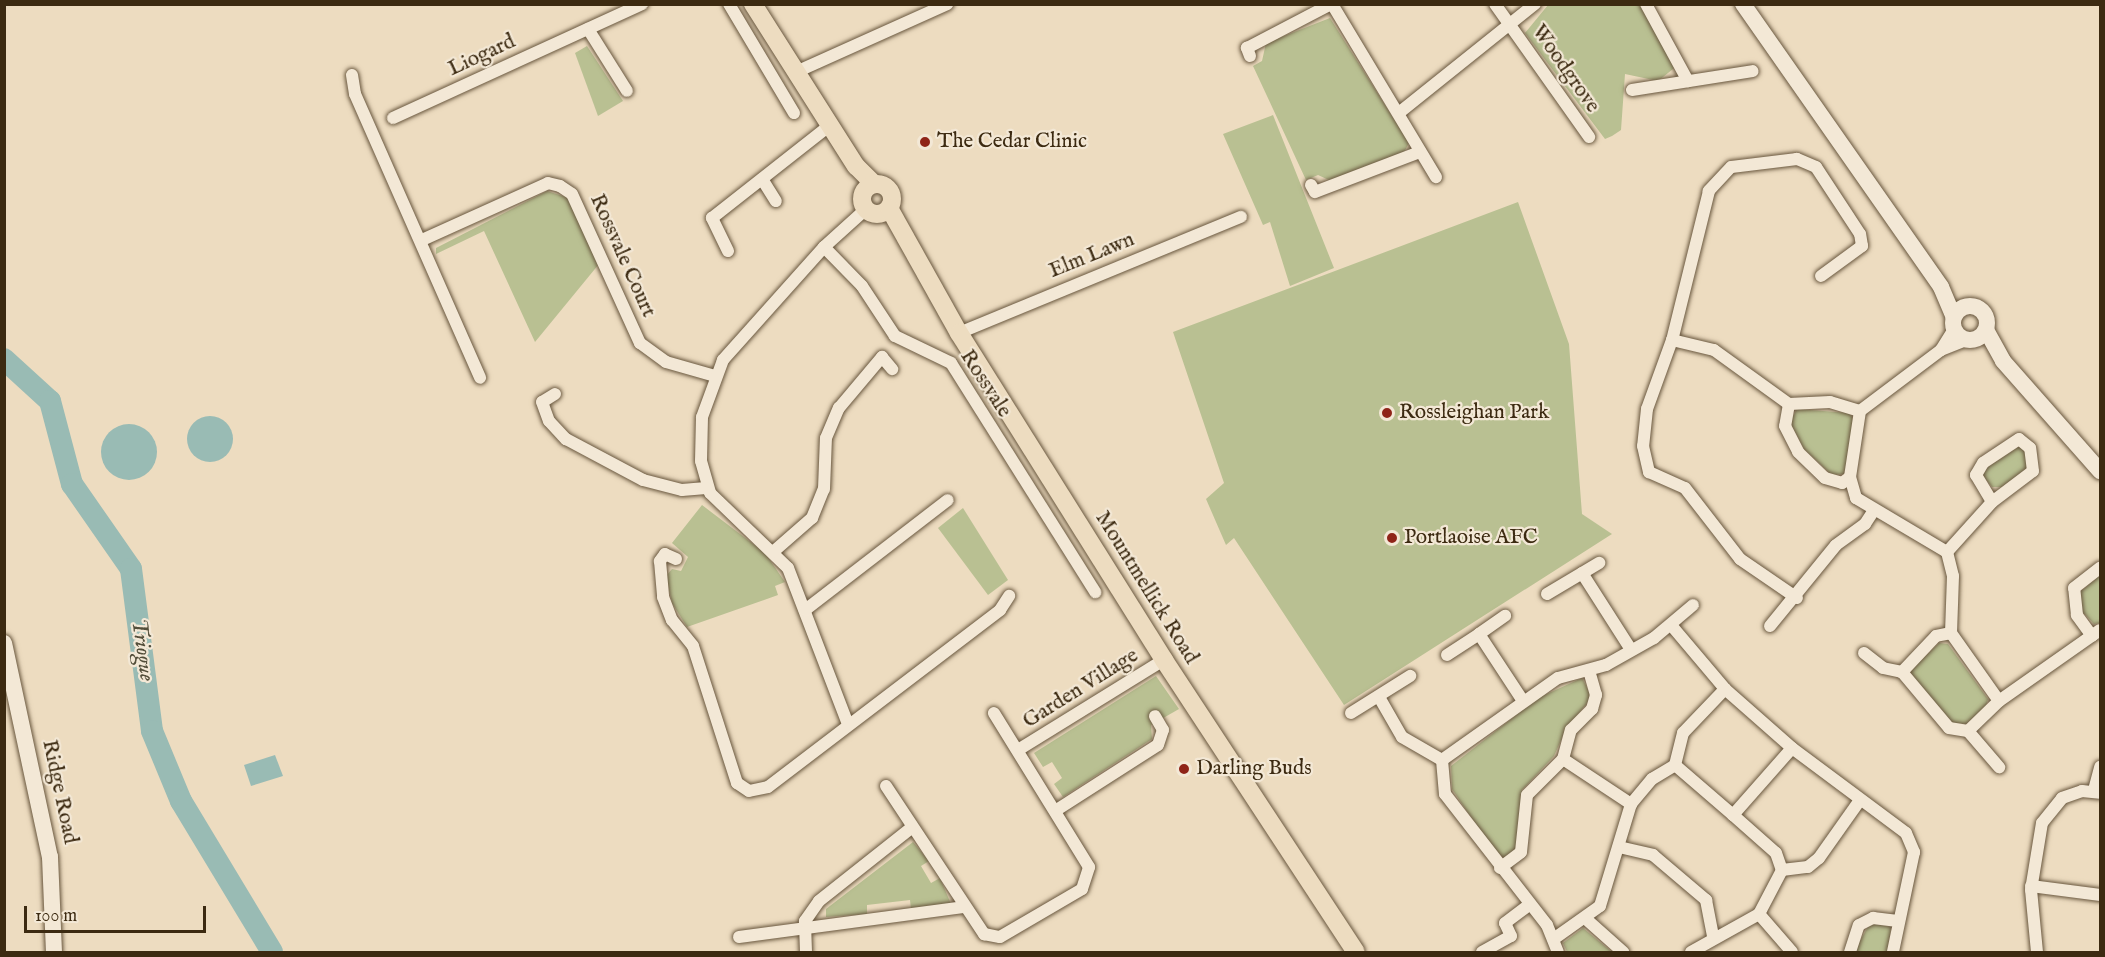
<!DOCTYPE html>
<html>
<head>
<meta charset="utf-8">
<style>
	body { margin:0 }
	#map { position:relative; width:2105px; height:957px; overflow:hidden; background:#eddcc0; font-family:"IM FELL English",serif }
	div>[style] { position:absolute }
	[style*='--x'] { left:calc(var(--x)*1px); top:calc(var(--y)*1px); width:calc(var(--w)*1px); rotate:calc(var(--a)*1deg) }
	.green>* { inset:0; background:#b9c092 }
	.water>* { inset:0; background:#99bbb4 }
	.round { border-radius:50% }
	.river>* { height:22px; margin:-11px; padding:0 11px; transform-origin:11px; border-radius:11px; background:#99bbb4 }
	.roads { filter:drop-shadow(0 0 2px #68563d) drop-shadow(0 0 2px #68563d) }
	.street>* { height:12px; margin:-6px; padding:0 6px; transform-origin:6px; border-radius:6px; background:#f3e8d6 }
	.secondary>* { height:16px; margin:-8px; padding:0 8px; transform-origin:8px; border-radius:8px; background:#f3e8d6 }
	.secondary>.ring { margin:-8px; padding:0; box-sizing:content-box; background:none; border:16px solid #f3e8d6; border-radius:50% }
	.primary>* { height:18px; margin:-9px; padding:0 9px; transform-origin:9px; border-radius:9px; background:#eddcc0 }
	.primary>.ring { margin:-9px; padding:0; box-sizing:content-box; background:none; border:18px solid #eddcc0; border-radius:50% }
	.dots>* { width:16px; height:16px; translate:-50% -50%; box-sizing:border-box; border:3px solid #f3e8d6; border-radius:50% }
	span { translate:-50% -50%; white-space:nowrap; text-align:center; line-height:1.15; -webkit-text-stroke:4.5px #f3e8d6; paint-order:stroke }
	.street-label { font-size:21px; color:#3c2a11 }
	.poi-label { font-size:21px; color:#3c2a11 }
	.left { translate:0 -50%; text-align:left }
	.water-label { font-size:22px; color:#534e3a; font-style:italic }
	.frame { position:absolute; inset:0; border:6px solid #3c2a11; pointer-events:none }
	.scale { position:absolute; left:24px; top:906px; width:182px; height:27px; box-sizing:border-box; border:3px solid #3c2a11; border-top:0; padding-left:8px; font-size:18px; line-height:21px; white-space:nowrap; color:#3c2a11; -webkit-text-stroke:4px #f3e8d6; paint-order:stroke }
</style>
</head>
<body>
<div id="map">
	<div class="green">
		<div style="clip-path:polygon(1548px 5px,1642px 5px,1678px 65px,1658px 81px,1625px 74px,1621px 130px,1612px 136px,1605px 139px,1525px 33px)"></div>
		<div style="clip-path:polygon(1330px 18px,1409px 143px,1403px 154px,1331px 181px,1318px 175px,1306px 180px,1253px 66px,1262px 61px,1266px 43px)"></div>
		<div style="clip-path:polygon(587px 46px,623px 101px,598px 116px,575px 53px)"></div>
		<div style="clip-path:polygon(1273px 115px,1334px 268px,1290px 286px,1270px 222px,1263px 225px,1223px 134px)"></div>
		<div style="clip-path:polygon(547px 191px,569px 198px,599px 264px,535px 342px,484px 231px,436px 254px,436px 248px)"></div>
		<div style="clip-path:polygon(1518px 202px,1569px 344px,1582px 514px,1612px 534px,1344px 705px,1234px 538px,1226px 545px,1206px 499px,1224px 483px,1173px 332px)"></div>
		<div style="clip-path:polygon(1797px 409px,1849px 413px,1856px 423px,1844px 474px,1832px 475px,1804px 449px,1790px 422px)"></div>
		<div style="clip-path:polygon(2020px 446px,2030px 457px,2028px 467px,2002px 487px,1992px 487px,1983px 476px,1986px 468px)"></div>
		<div style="clip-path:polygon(702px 505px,765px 553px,785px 582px,775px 586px,778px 595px,687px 627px,672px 603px,666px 576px,672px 569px,681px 571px,688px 557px,672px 543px)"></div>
		<div style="clip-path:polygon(963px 508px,1008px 580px,988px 595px,938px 528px)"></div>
		<div style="clip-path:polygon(2100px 575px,2100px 623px,2094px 624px,2080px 609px,2079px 593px)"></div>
		<div style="clip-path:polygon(1939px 643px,1948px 644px,1988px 699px,1985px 710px,1966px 724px,1953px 723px,1911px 678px,1911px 670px)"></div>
		<div style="clip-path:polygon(1156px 676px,1179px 709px,1151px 725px,1152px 739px,1063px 797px,1054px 784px,1062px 778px,1052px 762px,1043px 767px,1034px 753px)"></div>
		<div style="clip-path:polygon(1582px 678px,1592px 697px,1566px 729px,1554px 756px,1522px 790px,1519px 848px,1506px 859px,1497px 856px,1452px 789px,1451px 766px,1538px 698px)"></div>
		<div style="clip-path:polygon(913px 842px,929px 861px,921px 866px,931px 883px,940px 878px,951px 904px,911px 909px,910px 900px,867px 905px,867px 914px,826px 917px,826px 909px)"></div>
		<div style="clip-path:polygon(1870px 923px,1891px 927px,1888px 952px,1854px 952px)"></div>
		<div style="clip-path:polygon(1583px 928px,1612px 952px,1567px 952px,1563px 943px)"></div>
	</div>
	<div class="water">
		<div class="round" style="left:187px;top:416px;width:46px;height:46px"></div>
		<div class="round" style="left:101px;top:424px;width:56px;height:56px"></div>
		<div style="clip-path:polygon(275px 755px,283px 776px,251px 786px,244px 765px)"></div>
	</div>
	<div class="river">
		<div style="--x:4;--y:359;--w:62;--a:42.4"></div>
		<div style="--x:50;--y:401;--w:86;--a:75.2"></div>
		<div style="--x:72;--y:484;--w:103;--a:55.2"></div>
		<div style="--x:131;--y:569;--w:163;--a:82.6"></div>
		<div style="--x:152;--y:731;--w:76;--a:67.5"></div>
		<div style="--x:181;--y:801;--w:176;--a:58.9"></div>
	</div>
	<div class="roads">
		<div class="street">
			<div style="--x:729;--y:4;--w:127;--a:59.2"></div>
			<div style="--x:1332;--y:4;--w:202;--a:59"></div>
			<div style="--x:1495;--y:4;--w:163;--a:54.7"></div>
			<div style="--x:1646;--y:4;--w:88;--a:61.4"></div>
			<div style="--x:588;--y:29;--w:73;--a:57.8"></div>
			<div style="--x:1250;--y:56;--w:9;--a:-111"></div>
			<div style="--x:1247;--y:48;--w:95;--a:-27.6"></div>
			<div style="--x:796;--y:72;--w:166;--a:-24.2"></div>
			<div style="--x:352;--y:75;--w:19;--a:81"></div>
			<div style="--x:355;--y:94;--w:310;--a:66.2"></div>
			<div style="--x:1632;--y:90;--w:122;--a:-8.9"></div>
			<div style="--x:1400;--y:112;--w:173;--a:-38.7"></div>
			<div style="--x:393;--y:118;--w:274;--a:-24.6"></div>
			<div style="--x:762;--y:179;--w:26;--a:58"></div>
			<div style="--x:1311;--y:185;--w:8;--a:60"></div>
			<div style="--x:1315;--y:192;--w:112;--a:-20.9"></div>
			<div style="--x:866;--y:209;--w:57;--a:137.9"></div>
			<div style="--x:824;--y:247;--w:54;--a:45.7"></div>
			<div style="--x:862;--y:286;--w:60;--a:56.6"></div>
			<div style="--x:895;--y:336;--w:62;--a:25.7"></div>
			<div style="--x:951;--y:363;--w:271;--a:57.8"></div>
			<div style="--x:422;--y:240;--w:138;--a:-24.3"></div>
			<div style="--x:548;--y:183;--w:12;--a:14"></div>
			<div style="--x:560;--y:186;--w:14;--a:34"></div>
			<div style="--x:572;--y:194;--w:164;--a:65.5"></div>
			<div style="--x:640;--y:343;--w:32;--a:36"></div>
			<div style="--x:666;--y:362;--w:51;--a:15.9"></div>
			<div style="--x:824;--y:247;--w:152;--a:131.8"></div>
			<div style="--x:723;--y:360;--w:61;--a:110.2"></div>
			<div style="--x:702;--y:417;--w:44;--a:91.3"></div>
			<div style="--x:701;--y:461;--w:33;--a:74"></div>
			<div style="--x:710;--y:493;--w:108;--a:43.9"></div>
			<div style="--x:788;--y:568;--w:167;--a:69"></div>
			<div style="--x:728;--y:251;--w:37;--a:-116"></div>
			<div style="--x:712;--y:218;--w:150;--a:-38.2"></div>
			<div style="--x:1821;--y:276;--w:51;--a:-36.2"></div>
			<div style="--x:1862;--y:246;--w:12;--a:-99"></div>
			<div style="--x:1860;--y:234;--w:80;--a:-123.3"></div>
			<div style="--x:1816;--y:167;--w:21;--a:-157"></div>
			<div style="--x:1797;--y:159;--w:66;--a:173.1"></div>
			<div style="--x:1731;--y:167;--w:33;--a:133"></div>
			<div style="--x:1709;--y:191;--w:154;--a:103.9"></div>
			<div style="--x:1672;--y:340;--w:43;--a:13.4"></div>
			<div style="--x:1714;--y:350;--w:92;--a:35.8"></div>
			<div style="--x:1789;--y:404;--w:41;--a:-2.8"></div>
			<div style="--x:1830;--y:402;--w:31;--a:17"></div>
			<div style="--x:1860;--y:411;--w:101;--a:-37"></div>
			<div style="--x:1941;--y:350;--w:27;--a:-22"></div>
			<div style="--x:959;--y:333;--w:305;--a:-22.4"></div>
			<div style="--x:1672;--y:340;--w:73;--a:109.9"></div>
			<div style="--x:1647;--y:409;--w:37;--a:96"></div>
			<div style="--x:1643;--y:446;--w:27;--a:77"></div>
			<div style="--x:1649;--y:472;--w:39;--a:24"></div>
			<div style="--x:1685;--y:488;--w:90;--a:52.2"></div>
			<div style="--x:1740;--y:559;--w:69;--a:34.4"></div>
			<div style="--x:1941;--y:350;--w:25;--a:-58"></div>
			<div style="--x:555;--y:394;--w:15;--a:148"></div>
			<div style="--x:542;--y:402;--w:20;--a:70"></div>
			<div style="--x:549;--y:421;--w:25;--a:47"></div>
			<div style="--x:566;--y:439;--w:87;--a:28"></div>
			<div style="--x:643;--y:480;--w:40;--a:14.4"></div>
			<div style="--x:682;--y:490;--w:24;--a:-5"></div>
			<div style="--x:1789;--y:404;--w:22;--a:100"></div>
			<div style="--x:1785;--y:426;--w:29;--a:63"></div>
			<div style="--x:1798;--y:452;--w:37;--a:44"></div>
			<div style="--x:1825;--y:478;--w:18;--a:16"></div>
			<div style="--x:1842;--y:483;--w:10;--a:-37"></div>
			<div style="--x:1860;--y:411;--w:67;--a:98.6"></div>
			<div style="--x:1850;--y:477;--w:22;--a:74"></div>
			<div style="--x:1856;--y:498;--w:106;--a:30.7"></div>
			<div style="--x:1947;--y:552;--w:25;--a:76"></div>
			<div style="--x:1953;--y:576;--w:57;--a:92"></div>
			<div style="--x:1951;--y:633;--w:15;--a:169"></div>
			<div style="--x:1936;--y:636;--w:50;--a:133.4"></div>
			<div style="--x:1902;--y:672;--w:73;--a:50"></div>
			<div style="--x:1949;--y:728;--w:19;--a:9"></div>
			<div style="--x:1968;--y:731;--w:48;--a:49.3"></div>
			<div style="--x:773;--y:552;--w:52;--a:-41.1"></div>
			<div style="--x:812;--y:518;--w:31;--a:-68"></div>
			<div style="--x:824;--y:489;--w:51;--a:-87.8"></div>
			<div style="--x:826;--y:438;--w:33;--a:-67"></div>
			<div style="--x:839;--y:408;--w:67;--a:-49.9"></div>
			<div style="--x:882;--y:357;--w:16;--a:50"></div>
			<div style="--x:1947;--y:552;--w:67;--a:-48"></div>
			<div style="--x:1992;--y:502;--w:51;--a:-37.1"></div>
			<div style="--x:2033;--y:471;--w:23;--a:-97"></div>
			<div style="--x:2030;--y:448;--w:14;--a:-141"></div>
			<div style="--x:2019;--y:439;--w:43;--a:146.3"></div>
			<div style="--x:1983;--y:463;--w:14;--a:120"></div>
			<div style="--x:1976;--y:475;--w:31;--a:59"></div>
			<div style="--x:676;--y:559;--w:12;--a:-156"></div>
			<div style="--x:665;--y:554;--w:9;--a:126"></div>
			<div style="--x:660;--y:561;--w:36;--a:85"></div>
			<div style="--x:663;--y:597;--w:25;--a:69"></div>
			<div style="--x:672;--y:620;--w:33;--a:51"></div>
			<div style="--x:693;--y:646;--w:144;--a:72.2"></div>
			<div style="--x:737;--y:783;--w:14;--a:34"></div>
			<div style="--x:749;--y:791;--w:19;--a:-12"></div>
			<div style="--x:768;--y:787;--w:292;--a:-37.3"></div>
			<div style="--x:1000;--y:610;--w:17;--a:-57"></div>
			<div style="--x:1582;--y:573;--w:89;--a:57.4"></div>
			<div style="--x:1547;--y:594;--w:61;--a:-30.8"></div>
			<div style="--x:805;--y:610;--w:180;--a:-37.6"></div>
			<div style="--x:1671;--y:625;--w:84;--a:49.8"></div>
			<div style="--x:1725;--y:689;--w:89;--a:41.4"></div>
			<div style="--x:1792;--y:748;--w:142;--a:36.7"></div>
			<div style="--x:1906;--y:833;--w:21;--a:67"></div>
			<div style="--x:1914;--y:852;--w:102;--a:101.9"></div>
			<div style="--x:1770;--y:626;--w:104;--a:-50.8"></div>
			<div style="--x:1836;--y:545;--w:36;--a:-36"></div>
			<div style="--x:1865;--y:524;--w:17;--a:-57"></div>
			<div style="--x:1951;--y:633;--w:83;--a:54.8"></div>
			<div style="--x:1479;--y:634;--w:32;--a:-35"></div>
			<div style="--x:2092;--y:636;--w:26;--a:-126"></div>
			<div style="--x:2077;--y:615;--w:27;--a:-96"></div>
			<div style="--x:2074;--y:588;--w:33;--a:-38"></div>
			<div style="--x:1864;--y:653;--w:24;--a:38"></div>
			<div style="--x:1883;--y:668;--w:19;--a:12"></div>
			<div style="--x:1447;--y:655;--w:38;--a:-33"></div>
			<div style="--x:1479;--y:634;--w:80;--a:56.7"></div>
			<div style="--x:1379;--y:697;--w:46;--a:60.1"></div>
			<div style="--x:1402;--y:737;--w:46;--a:29.9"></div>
			<div style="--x:1351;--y:713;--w:70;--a:-32.1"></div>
			<div style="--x:1968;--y:731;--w:43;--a:-44.1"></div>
			<div style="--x:1999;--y:701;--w:123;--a:-35.1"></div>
			<div style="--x:1018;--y:750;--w:172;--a:-31.7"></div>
			<div style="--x:1563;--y:759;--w:82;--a:33.5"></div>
			<div style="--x:1442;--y:760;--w:142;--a:-35.3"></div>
			<div style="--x:1558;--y:678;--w:50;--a:-15.2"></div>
			<div style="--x:1606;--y:665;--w:55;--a:-29.4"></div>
			<div style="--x:1654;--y:638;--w:51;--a:-40.2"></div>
			<div style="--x:1442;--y:760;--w:34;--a:85"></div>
			<div style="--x:1445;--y:794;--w:166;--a:52.1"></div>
			<div style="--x:1547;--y:925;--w:29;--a:68"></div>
			<div style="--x:1675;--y:765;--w:77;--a:40.8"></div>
			<div style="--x:1733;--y:815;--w:89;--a:-48.6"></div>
			<div style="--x:886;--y:786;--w:178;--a:56.5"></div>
			<div style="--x:984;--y:934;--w:16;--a:11"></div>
			<div style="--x:1000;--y:937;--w:95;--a:-30.3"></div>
			<div style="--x:1082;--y:889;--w:23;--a:-72"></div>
			<div style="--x:1089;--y:867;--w:181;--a:-121.7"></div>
			<div style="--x:2094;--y:790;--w:24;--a:-75"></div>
			<div style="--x:1055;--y:811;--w:122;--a:-32.7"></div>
			<div style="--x:1158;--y:745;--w:16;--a:-72"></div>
			<div style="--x:1163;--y:730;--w:16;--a:-120"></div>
			<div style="--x:1733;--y:815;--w:57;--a:41.5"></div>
			<div style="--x:1776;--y:853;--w:18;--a:71"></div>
			<div style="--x:1619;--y:847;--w:35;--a:13"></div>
			<div style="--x:1653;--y:855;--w:70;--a:40.3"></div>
			<div style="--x:1706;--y:900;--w:37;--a:79"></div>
			<div style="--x:1500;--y:868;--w:26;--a:-37"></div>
			<div style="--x:1521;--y:852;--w:57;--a:-84"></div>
			<div style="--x:1527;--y:795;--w:51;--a:-45"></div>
			<div style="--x:1563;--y:759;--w:30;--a:-75"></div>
			<div style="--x:1571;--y:730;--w:30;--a:-45"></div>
			<div style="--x:1592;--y:709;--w:15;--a:-74"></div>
			<div style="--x:1596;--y:695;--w:26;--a:-106"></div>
			<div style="--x:2031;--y:886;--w:70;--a:7.4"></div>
			<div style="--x:1759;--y:914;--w:50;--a:49"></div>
			<div style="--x:1586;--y:919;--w:50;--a:41.7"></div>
			<div style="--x:739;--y:937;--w:228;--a:-7.6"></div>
			<div style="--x:1555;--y:938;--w:55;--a:-35.4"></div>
			<div style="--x:1600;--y:906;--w:107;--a:-73.1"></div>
			<div style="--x:1631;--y:804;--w:33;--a:-50"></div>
			<div style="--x:1652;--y:779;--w:27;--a:-31"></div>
			<div style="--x:1675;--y:765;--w:33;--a:-76"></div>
			<div style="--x:1683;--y:733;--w:61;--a:-46.3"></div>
			<div style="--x:806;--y:952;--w:31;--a:-92"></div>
			<div style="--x:805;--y:921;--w:24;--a:-55"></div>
			<div style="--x:819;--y:901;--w:116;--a:-38.4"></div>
			<div style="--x:1482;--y:952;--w:33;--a:-29"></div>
			<div style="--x:1511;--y:936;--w:14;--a:-115"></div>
			<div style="--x:1505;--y:923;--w:31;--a:-37"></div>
			<div style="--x:1691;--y:952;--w:78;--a:-29.2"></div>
			<div style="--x:1759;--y:914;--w:50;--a:-62.4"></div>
			<div style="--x:1782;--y:870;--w:26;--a:-7"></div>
			<div style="--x:1808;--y:867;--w:14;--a:-39"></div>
			<div style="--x:1819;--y:858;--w:71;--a:-54.7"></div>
			<div style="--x:1850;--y:952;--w:28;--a:-72"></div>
			<div style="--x:1859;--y:925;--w:16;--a:-27"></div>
			<div style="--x:1873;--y:918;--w:25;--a:7"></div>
			<div style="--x:2037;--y:952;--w:62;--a:-95.5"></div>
			<div style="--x:2031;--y:890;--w:68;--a:-80.7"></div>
			<div style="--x:2042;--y:823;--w:32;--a:-51"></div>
			<div style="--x:2062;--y:798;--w:21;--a:-19"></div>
			<div style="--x:2082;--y:791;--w:18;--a:6"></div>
		</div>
		<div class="secondary">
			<div style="--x:1743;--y:4;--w:345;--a:55"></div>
			<div style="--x:1941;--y:287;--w:33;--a:67"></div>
			<div class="ring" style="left:1953px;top:306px;width:18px;height:18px"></div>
			<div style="--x:1986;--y:330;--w:35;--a:61"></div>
			<div style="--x:2003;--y:361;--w:147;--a:48.6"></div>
			<div style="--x:4;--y:643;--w:219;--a:77.9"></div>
			<div style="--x:50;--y:857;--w:95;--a:87.6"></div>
		</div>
		<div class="primary">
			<div style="--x:753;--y:4;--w:192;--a:57.6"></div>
			<div style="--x:856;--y:166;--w:25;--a:45"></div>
			<div class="ring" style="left:862px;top:184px;width:12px;height:12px"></div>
			<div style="--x:889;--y:208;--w:143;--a:60.8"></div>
			<div style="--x:959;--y:333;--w:386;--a:57.9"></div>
			<div style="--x:1164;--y:660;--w:349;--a:56.7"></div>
		</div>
	</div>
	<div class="dots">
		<div style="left:925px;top:142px;background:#8f2418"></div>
		<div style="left:1387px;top:413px;background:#8f2418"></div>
		<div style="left:1392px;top:538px;background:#8f2418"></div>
		<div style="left:1184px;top:769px;background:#8f2418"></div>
	</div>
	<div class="street-label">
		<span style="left:482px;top:56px;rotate:-25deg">Liogard</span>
		<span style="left:1565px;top:69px;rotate:55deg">Woodgrove</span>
		<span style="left:622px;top:256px;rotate:66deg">Rossvale Court</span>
		<span style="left:1092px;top:256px;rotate:-22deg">Elm Lawn</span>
		<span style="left:985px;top:384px;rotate:57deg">Rossvale</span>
		<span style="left:1146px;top:588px;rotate:58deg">Mountmellick Road</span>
		<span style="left:1081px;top:689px;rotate:-32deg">Garden Village</span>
		<span style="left:59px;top:792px;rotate:78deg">Ridge Road</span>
	</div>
	<div class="poi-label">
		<span class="left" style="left:937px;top:142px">The Cedar Clinic</span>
		<span class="left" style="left:1399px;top:413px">Rossleighan Park</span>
		<span class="left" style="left:1404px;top:538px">Portlaoise AFC</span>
		<span class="left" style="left:1196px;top:769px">Darling Buds</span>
	</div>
	<div class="water-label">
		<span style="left:142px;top:650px;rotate:82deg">Triogue</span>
	</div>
	<div class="frame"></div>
	<div class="scale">100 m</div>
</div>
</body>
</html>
